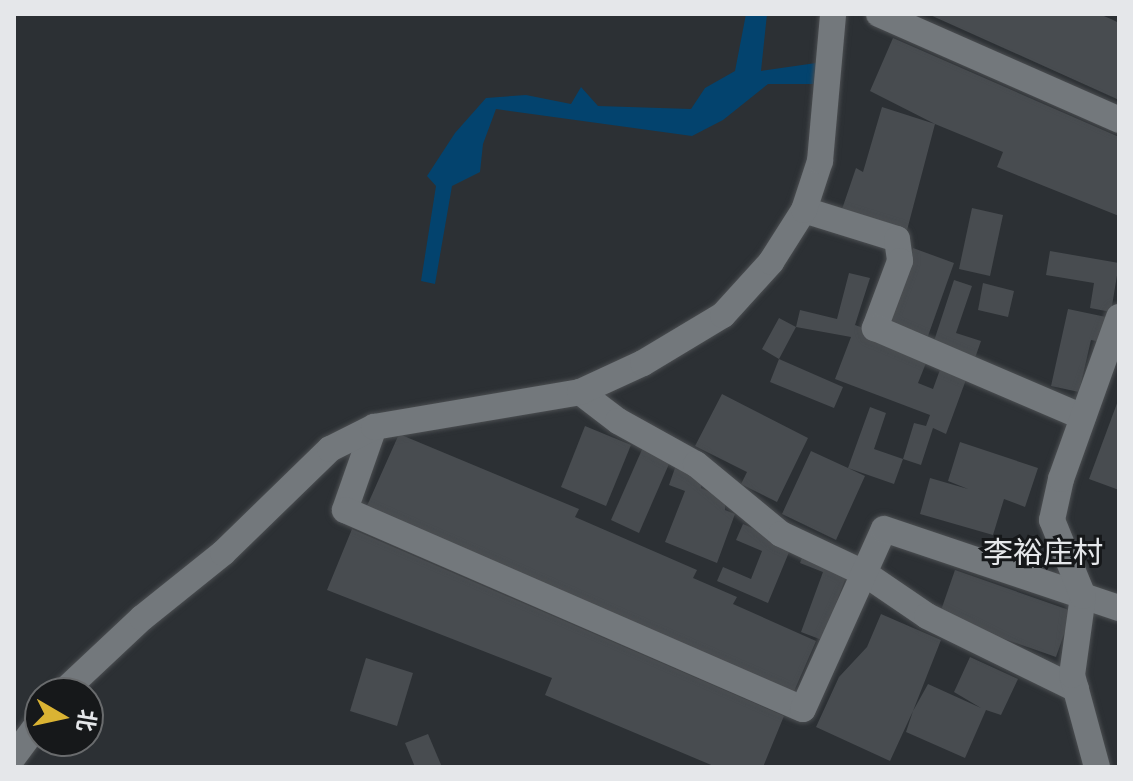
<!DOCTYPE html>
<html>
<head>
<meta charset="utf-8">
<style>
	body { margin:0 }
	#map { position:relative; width:1133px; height:781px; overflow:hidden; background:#2c3034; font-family:Arial,"Noto Sans SC",sans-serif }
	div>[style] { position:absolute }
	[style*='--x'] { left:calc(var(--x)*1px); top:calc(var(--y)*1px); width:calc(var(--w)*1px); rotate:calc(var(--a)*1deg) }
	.green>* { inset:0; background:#03436e }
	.building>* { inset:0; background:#484c50 }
	.roads { filter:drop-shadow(0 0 2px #4b4e51) drop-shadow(0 0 2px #4b4e51) }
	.minor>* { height:26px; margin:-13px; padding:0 13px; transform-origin:13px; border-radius:13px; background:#73787c }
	span { translate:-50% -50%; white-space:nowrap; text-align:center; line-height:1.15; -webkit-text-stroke:6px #16181a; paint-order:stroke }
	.quarter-label { font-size:30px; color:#e5e7ea }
	.frame { position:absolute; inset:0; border:16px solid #e5e7ea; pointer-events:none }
	.north { position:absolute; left:24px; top:677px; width:80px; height:80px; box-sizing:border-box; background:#16181a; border:2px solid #696b6d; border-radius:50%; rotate:99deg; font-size:22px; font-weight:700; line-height:32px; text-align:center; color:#e5e7ea }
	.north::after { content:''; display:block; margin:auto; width:28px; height:36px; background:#dab333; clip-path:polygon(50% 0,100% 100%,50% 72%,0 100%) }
</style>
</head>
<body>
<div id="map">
	<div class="green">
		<div style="clip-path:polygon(746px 14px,767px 14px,761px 71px,830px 61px,829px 84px,768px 84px,723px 120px,692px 136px,496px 109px,483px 144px,480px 172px,452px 186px,435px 284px,421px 281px,436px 186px,427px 176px,455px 133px,486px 98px,526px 95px,571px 104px,581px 87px,598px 106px,691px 109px,705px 88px,735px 71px)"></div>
	</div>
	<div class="building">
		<div style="clip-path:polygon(928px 14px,1099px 14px,1111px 19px,1119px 23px,1119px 100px)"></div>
		<div style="clip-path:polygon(893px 38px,1119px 137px,1119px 216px,997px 167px,1003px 152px,935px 124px,906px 234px,841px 212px,856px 168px,863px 172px,882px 107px,935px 124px,870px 91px)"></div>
		<div style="clip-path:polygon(972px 208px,1003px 215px,990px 276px,959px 269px)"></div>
		<div style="clip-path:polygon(913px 248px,954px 263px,928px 336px,887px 321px)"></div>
		<div style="clip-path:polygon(1050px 251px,1119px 263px,1111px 312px,1090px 308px,1094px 283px,1046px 275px)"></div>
		<div style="clip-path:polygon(849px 273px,870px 278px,855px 325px,930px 353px,918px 383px,933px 389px,941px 367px,967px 377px,946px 434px,933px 428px,921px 465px,903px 459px,914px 423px,926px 426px,930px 415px,835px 379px,851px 337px,796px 327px,800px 310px,837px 319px)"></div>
		<div style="clip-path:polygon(954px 280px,972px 286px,956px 333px,981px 341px,975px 358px,933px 344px)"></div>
		<div style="clip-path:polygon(983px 283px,1014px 291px,1008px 317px,978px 310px)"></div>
		<div style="clip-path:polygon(1068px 309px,1106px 317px,1101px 342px,1091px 340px,1079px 392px,1051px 386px)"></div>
		<div style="clip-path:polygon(779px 318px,796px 327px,779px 359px,843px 387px,834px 408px,770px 382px,779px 359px,762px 349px)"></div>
		<div style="clip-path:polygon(722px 394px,808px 438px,777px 502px,741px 484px,747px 472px,695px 446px)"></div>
		<div style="clip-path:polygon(1119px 398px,1119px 490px,1089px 479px)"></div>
		<div style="clip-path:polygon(870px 407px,886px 413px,874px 449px,903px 459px,894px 484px,848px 468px,865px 476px,836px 540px,782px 514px,811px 451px,848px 468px)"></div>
		<div style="clip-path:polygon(585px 426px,631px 445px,606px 506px,561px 487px)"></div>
		<div style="clip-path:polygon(399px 434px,579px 509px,575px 517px,697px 570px,693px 578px,737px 597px,733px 604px,816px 641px,792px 696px,366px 508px)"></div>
		<div style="clip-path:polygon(960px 442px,1038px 468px,1025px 507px,1004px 499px,993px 535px,920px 514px,930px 478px,968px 489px,948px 481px)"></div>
		<div style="clip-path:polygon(644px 445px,672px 457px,639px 533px,611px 520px)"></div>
		<div style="clip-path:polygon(675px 468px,702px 479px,701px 488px,725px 499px,725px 510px,735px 514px,717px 563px,665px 542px,685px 491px,669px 485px)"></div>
		<div style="clip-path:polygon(743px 524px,792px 545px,768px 603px,717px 581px,723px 567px,751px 579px,762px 551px,736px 540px)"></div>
		<div style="clip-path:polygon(352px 529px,784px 716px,763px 767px,716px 767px,545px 695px,552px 678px,327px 590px)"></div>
		<div style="clip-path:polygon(803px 555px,848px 572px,822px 640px,801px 632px,823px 572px,800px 563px)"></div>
		<div style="clip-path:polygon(955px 570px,1072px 611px,1056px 657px,939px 616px)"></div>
		<div style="clip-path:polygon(881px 614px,941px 640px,913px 711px,928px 684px,981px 708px,954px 692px,970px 657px,1018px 679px,1001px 715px,986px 710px,965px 758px,906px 732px,913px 711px,890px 761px,816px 727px,839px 677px,867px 647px)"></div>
		<div style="clip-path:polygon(366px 658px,413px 673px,397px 726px,350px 711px)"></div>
		<div style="clip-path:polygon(428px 734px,442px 767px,415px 767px,405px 743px)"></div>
	</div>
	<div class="roads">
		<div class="minor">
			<div style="--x:879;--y:14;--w:262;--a:23.8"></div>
			<div style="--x:804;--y:210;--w:97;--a:17.3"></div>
			<div style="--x:897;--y:239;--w:22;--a:82"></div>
			<div style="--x:900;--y:261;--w:72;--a:110.5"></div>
			<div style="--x:875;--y:328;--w:226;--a:23.2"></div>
			<div style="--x:580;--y:392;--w:48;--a:37.3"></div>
			<div style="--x:618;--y:421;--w:89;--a:28.9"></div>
			<div style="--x:696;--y:464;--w:110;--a:39.5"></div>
			<div style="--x:781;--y:534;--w:92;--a:25.2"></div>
			<div style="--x:864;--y:573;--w:76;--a:34.3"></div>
			<div style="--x:927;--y:616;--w:166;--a:26.1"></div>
			<div style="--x:374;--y:427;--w:88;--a:109.3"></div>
			<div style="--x:345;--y:510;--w:499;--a:23.5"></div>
			<div style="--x:803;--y:709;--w:197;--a:-65.8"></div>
			<div style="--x:884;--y:529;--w:248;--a:18.6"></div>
			<div style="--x:62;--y:693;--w:110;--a:-43.2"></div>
			<div style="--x:142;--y:618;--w:104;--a:-38.7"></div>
			<div style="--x:223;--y:553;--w:149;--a:-44.2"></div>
			<div style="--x:330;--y:449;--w:49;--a:-26.6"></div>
			<div style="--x:374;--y:427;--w:209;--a:-9.6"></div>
			<div style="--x:580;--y:392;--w:69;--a:-24.7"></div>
			<div style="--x:643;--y:363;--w:93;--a:-31"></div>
			<div style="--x:723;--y:315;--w:72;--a:-47.8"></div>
			<div style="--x:771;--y:262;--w:62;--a:-57.6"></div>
			<div style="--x:804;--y:210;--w:52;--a:-71.9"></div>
			<div style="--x:820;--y:161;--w:148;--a:-84.9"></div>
			<div style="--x:14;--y:756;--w:44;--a:-53.4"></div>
			<div style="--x:1097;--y:767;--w:95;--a:-105.2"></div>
			<div style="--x:1072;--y:675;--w:80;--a:-82.1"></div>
			<div style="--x:1083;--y:596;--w:82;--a:-112.2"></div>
			<div style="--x:1052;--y:520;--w:42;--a:-77.6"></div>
			<div style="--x:1061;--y:479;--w:172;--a:-70.3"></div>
		</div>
	</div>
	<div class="quarter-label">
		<span style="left:1043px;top:553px">李裕庄村</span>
	</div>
	<div class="frame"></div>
	<div class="north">北</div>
</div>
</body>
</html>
